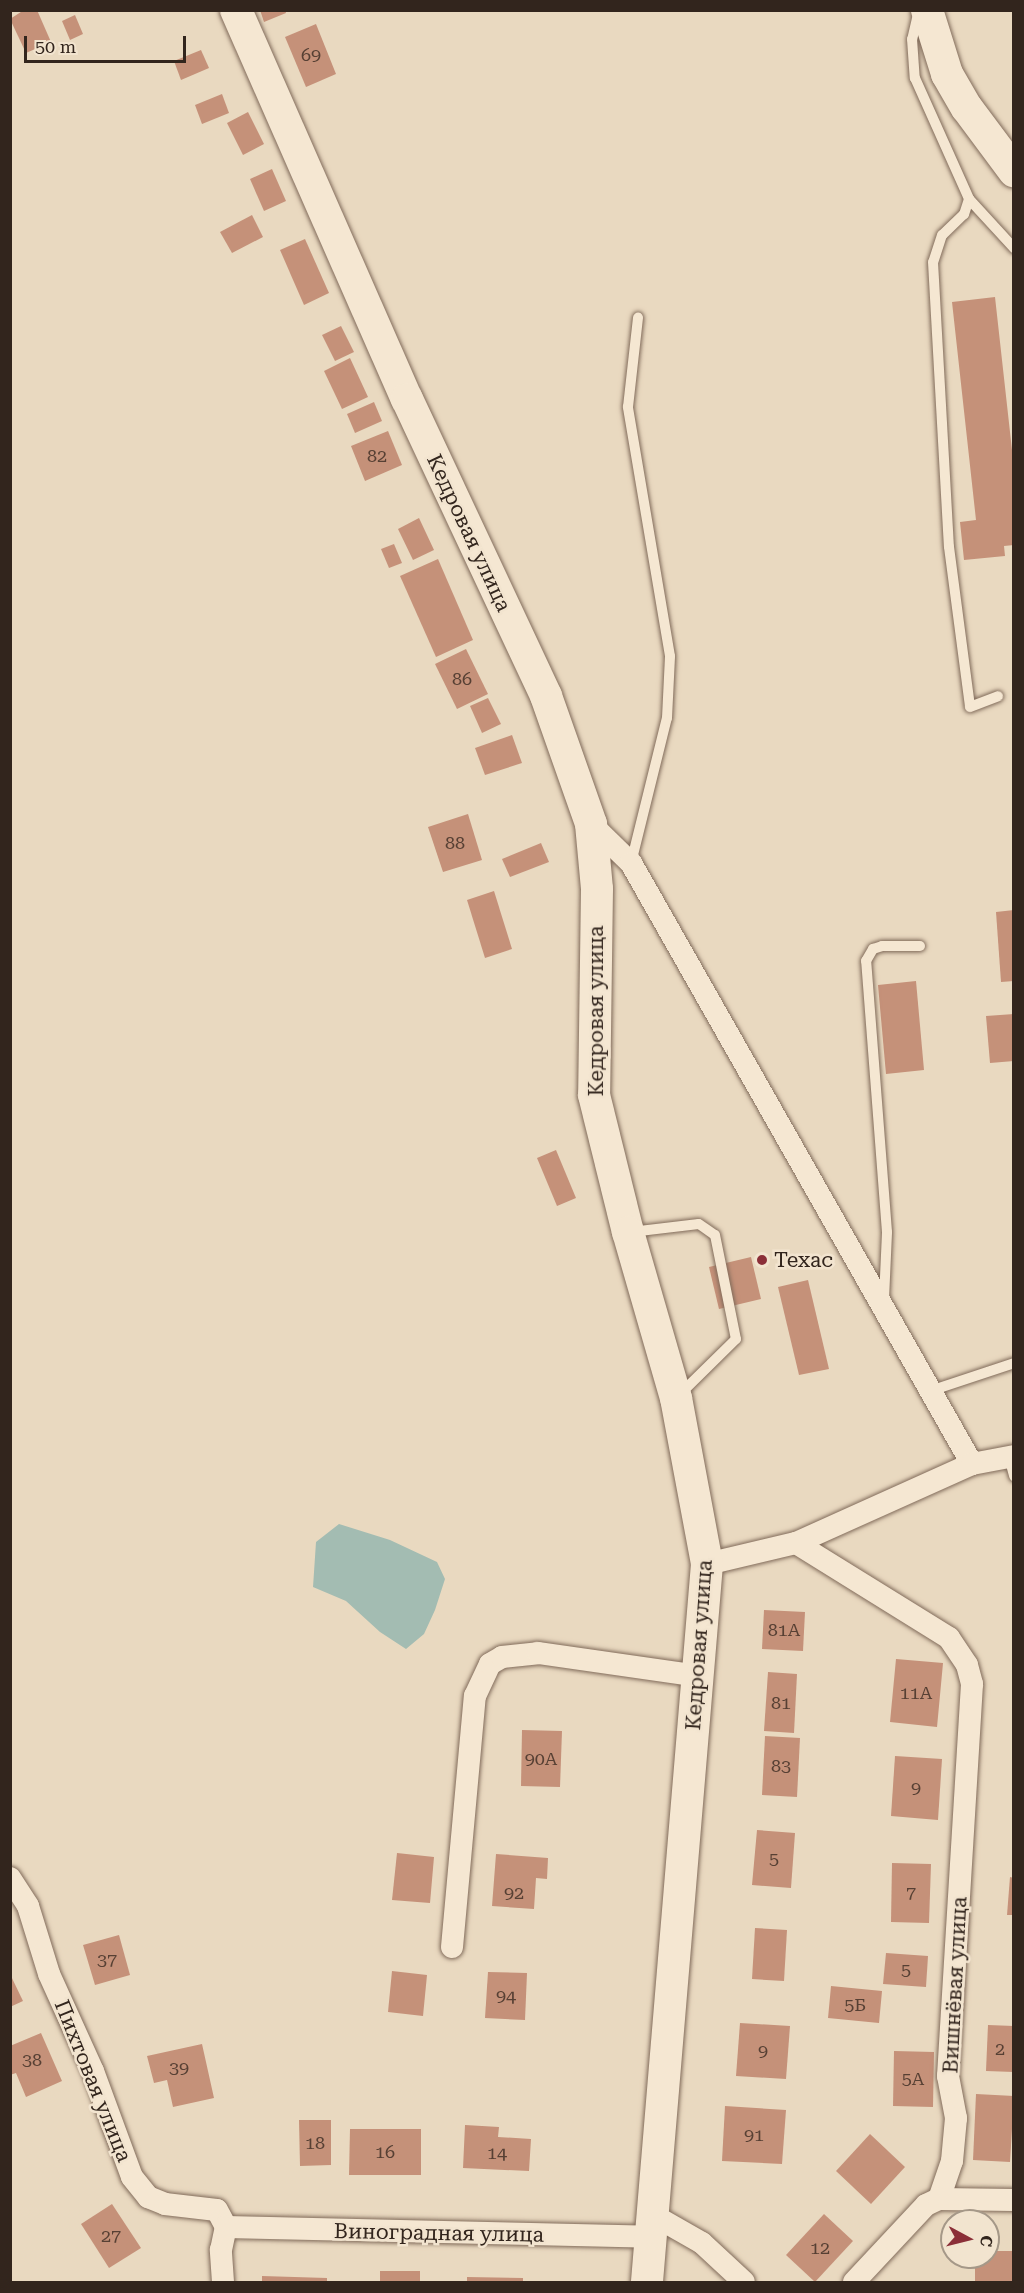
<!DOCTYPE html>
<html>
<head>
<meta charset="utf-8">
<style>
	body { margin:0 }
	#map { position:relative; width:1024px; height:2293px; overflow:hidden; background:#e9d9c0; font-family:"Roboto Serif",serif }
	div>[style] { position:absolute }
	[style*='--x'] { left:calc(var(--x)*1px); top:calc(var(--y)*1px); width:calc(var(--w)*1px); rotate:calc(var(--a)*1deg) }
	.water>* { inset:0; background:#a3bcb2 }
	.building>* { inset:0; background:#c59179 }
	.roads { filter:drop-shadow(0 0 2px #816b5a) drop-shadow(0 0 2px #816b5a) }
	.lane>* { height:10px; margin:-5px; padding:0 5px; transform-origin:5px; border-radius:5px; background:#f5e7d2 }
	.street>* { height:22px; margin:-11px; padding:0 11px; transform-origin:11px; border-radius:11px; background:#f5e7d2 }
	.secondary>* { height:32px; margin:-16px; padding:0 16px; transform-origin:16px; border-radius:16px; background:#f5e7d2 }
	.dots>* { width:16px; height:16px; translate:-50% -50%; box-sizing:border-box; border:3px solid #f2e4cf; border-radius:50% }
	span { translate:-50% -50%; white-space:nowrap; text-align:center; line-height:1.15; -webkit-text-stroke:5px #f2e4cf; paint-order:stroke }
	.number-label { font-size:18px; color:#574034 }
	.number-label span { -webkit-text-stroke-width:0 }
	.street-label { font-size:21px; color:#32251d }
	.poi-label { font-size:21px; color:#32251d }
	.left { translate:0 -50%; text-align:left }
	.frame { position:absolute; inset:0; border:12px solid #32251d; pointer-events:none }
	.north { position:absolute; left:940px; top:2209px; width:60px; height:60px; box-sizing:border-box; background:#f2e4cf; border:2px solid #a59888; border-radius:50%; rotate:97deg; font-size:16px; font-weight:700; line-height:24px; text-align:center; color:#32251d }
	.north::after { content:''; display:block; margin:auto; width:21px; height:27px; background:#8b2f38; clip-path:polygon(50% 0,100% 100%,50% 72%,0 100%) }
	.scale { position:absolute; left:24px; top:36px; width:162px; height:27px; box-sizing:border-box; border:3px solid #32251d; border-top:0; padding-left:8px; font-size:18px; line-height:21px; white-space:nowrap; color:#32251d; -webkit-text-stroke:4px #f2e4cf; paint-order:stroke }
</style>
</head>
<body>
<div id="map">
	<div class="water">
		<div style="clip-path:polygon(339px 1524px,390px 1540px,437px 1562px,445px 1579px,435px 1610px,424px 1634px,406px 1649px,380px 1632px,346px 1601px,313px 1587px,316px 1542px)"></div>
	</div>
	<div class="building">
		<div style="clip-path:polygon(24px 10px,37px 10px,51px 42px,26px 53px,10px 19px)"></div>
		<div style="clip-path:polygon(260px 10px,285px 10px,286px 13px,264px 22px)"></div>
		<div style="clip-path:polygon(75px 15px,83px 34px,70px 40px,62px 21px)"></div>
		<div style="clip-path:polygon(316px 24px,336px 74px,306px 87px,285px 37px)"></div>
		<div style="clip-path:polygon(201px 50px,209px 68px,181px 80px,174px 61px)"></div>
		<div style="clip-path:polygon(222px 94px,229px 113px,202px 124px,195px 105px)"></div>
		<div style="clip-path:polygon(248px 112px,264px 144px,243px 155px,227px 123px)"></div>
		<div style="clip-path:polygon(272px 169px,286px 201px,264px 211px,250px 179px)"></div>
		<div style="clip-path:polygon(252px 215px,263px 237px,232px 253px,220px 232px)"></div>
		<div style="clip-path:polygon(305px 239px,329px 293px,304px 305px,280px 250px)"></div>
		<div style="clip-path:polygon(995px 297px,1014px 468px,1014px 545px,1004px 546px,1005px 556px,964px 560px,960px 522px,976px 520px,952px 302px)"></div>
		<div style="clip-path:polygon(341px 326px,354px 352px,335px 361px,322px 335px)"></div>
		<div style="clip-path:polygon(350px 358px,368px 397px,342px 409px,324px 371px)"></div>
		<div style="clip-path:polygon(374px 402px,382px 421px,355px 433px,347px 414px)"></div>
		<div style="clip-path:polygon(388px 431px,402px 465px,365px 481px,351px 446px)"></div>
		<div style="clip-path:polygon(419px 518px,434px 550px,413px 560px,398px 529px)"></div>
		<div style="clip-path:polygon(394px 544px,402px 563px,389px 568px,381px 549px)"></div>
		<div style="clip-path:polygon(438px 559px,473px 640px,436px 657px,400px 576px)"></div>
		<div style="clip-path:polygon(466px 649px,488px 694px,457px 709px,435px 664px)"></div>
		<div style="clip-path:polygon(488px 698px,501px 724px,482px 733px,470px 706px)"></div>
		<div style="clip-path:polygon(512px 735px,522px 763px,485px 775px,475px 748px)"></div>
		<div style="clip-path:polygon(468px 814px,482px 860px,443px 872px,428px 827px)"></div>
		<div style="clip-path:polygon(541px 843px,549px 862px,510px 877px,502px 859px)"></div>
		<div style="clip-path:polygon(494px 891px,512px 949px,485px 958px,467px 900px)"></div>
		<div style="clip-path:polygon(1014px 910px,1014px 981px,1001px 982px,996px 912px)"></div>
		<div style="clip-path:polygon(916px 981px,924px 1070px,886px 1074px,878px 985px)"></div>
		<div style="clip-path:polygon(1014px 1014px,1014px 1061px,990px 1063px,986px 1016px)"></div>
		<div style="clip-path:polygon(556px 1150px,576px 1198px,557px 1206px,537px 1158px)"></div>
		<div style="clip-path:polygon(751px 1257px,761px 1299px,719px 1309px,709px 1267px)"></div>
		<div style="clip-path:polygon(808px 1280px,829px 1369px,799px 1375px,778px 1287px)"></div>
		<div style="clip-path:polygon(764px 1610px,805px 1612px,803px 1651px,762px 1649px)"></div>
		<div style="clip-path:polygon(896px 1659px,943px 1663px,937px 1727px,890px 1722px)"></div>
		<div style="clip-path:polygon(768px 1672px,797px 1674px,794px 1733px,764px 1731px)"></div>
		<div style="clip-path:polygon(522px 1730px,562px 1731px,560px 1787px,521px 1786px)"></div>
		<div style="clip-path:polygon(765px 1736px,800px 1738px,797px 1797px,762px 1795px)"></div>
		<div style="clip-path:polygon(895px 1756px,942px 1759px,938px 1820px,891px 1816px)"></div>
		<div style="clip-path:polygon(757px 1830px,795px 1833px,791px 1888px,752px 1885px)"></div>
		<div style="clip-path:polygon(397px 1853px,434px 1857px,430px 1903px,392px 1900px)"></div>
		<div style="clip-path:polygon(496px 1854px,548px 1858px,547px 1879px,536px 1878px,534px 1909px,492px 1906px)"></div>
		<div style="clip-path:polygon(892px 1863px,931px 1864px,929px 1923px,891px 1922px)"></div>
		<div style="clip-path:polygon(1010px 1877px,1014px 1878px,1014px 1915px,1007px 1915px)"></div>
		<div style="clip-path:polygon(755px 1928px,787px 1930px,784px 1981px,752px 1979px)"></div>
		<div style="clip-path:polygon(119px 1935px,130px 1975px,95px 1985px,83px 1945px)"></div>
		<div style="clip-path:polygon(886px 1953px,928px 1956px,926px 1987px,883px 1984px)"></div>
		<div style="clip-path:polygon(392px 1971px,427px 1975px,423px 2016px,388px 2012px)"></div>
		<div style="clip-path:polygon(488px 1972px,527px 1973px,525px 2020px,485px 2018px)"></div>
		<div style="clip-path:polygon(10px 1974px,23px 2001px,10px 2007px)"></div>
		<div style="clip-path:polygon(831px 1986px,882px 1991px,879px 2023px,828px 2018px)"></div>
		<div style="clip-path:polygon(740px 2023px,790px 2026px,786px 2079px,736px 2076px)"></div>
		<div style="clip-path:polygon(988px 2025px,1014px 2026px,1014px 2072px,986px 2071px)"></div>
		<div style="clip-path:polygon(41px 2033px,62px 2081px,26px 2097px,16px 2073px,10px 2075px,10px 2046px)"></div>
		<div style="clip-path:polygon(202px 2044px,214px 2098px,173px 2107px,167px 2080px,154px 2083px,147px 2056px)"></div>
		<div style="clip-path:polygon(894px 2051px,934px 2052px,933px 2107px,893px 2106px)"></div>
		<div style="clip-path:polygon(976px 2094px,1014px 2096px,1010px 2162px,973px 2160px)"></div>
		<div style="clip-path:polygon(725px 2106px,786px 2110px,782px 2164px,722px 2161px)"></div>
		<div style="clip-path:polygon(299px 2120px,331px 2120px,331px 2165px,300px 2166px)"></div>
		<div style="clip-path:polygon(465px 2125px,499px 2127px,498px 2137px,531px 2139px,529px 2171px,463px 2168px)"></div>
		<div style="clip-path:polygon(350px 2129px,421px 2129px,421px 2175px,349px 2175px)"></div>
		<div style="clip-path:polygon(870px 2134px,905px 2167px,871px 2204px,836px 2171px)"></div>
		<div style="clip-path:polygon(112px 2204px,141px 2248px,109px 2268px,81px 2224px)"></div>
		<div style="clip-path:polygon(824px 2214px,853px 2241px,815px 2282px,786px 2255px)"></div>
		<div style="clip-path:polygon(988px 2251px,1014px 2251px,1014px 2282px,975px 2282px,975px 2257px,988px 2257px)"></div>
		<div style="clip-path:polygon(380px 2271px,420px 2271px,420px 2282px,380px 2282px)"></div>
		<div style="clip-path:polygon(262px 2276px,327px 2278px,327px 2282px,262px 2282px)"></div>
		<div style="clip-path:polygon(467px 2277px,523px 2278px,523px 2282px,467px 2282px)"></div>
	</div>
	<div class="roads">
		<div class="lane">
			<div style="--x:918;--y:14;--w:26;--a:103"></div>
			<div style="--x:912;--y:39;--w:39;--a:86"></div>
			<div style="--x:915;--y:78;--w:133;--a:65.9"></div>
			<div style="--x:969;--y:199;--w:16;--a:108"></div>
			<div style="--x:964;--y:214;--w:30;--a:136"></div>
			<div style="--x:942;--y:235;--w:28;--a:108"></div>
			<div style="--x:933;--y:262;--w:285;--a:86.8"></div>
			<div style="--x:949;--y:547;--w:161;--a:82.5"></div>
			<div style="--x:970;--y:707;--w:30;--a:-21"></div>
			<div style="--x:969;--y:199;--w:67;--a:47.4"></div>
			<div style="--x:631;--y:863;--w:149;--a:-76.1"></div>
			<div style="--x:667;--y:718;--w:62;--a:-87.2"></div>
			<div style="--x:670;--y:656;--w:253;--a:-99.6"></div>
			<div style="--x:628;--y:407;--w:90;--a:-83.6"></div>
			<div style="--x:631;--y:1232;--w:68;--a:-6.7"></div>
			<div style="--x:699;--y:1224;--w:19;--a:35"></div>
			<div style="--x:715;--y:1235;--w:106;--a:78.6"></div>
			<div style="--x:736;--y:1339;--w:80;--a:135.5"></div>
			<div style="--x:884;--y:1299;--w:67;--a:-87.4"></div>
			<div style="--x:887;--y:1232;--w:272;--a:-94.4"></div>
			<div style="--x:866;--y:961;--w:14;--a:-60"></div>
			<div style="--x:873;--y:949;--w:9;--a:-18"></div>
			<div style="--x:882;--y:946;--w:38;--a:0"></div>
			<div style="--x:930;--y:1391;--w:89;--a:-18.4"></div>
			<div style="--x:1009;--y:1457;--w:20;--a:75"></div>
		</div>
		<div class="street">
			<div style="--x:591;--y:824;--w:56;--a:44.3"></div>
			<div style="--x:631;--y:863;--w:691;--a:60.43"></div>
			<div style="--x:796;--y:1543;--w:180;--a:31.8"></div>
			<div style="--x:949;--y:1638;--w:32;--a:56"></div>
			<div style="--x:967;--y:1665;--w:20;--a:75"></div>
			<div style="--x:972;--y:1684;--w:393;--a:93.5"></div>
			<div style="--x:948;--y:2076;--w:43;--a:79.2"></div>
			<div style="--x:956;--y:2118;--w:43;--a:95.3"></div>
			<div style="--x:952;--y:2161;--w:40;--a:108.9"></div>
			<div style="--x:707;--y:1564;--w:91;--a:-13.3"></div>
			<div style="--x:796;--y:1543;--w:193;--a:-24.2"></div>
			<div style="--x:972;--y:1464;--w:43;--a:-10.8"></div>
			<div style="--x:10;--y:1878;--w:33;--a:57"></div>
			<div style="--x:28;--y:1906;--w:71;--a:72.8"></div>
			<div style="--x:49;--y:1974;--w:107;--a:65.6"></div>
			<div style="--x:93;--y:2071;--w:113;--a:69.8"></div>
			<div style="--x:132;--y:2177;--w:26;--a:51"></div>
			<div style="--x:148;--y:2197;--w:18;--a:22"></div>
			<div style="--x:165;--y:2204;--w:52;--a:6.6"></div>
			<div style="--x:217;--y:2210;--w:19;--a:62"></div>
			<div style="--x:452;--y:1947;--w:252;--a:-84.8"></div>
			<div style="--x:475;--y:1696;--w:35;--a:-65"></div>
			<div style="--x:490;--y:1664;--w:14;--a:-30"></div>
			<div style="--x:502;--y:1657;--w:36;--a:-6"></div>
			<div style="--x:538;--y:1653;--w:163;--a:8.1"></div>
			<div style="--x:653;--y:2215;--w:56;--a:29.7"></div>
			<div style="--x:702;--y:2243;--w:57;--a:42.9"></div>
			<div style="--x:226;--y:2227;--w:425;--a:1.3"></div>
			<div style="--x:223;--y:2282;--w:32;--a:-94"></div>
			<div style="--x:221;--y:2250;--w:24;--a:-78"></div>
			<div style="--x:854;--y:2282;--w:105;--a:-46.9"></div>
			<div style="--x:926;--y:2205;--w:14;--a:-25"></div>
			<div style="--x:939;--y:2199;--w:75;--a:0.8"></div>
		</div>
		<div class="secondary">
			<div style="--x:236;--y:10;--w:425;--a:66.3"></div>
			<div style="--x:407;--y:399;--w:328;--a:64.9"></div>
			<div style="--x:546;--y:696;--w:136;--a:70.6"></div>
			<div style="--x:591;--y:824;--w:65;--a:84.7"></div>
			<div style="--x:597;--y:889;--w:206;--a:90.8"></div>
			<div style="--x:594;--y:1095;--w:141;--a:76.1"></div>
			<div style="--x:628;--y:1232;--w:173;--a:73.9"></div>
			<div style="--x:676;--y:1398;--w:169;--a:79.4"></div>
			<div style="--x:707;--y:1564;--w:721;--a:94.78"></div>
			<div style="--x:927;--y:10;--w:67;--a:72.6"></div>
			<div style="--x:947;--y:74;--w:39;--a:60"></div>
			<div style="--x:967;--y:108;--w:79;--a:53.3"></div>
		</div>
	</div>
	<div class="dots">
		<div style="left:762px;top:1260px;background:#8b2f38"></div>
	</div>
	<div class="number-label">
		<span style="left:311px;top:55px">69</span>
		<span style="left:377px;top:456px">82</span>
		<span style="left:462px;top:679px">86</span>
		<span style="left:455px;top:843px">88</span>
		<span style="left:784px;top:1630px">81А</span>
		<span style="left:916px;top:1693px">11А</span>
		<span style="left:781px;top:1703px">81</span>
		<span style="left:541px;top:1759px">90А</span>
		<span style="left:781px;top:1766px">83</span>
		<span style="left:916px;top:1788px">9</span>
		<span style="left:774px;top:1859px">5</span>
		<span style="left:514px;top:1893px">92</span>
		<span style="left:911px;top:1893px">7</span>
		<span style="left:107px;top:1960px">37</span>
		<span style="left:906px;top:1970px">5</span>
		<span style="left:506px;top:1996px">94</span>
		<span style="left:855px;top:2005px">5Б</span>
		<span style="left:1000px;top:2049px">2</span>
		<span style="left:763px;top:2051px">9</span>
		<span style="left:32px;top:2060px">38</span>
		<span style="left:179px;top:2068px">39</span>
		<span style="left:913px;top:2079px">5А</span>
		<span style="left:754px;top:2135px">91</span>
		<span style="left:315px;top:2143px">18</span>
		<span style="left:385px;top:2152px">16</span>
		<span style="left:497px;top:2153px">14</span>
		<span style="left:111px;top:2236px">27</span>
		<span style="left:820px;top:2248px">12</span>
	</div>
	<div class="street-label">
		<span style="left:469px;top:533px;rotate:65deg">Кедровая улица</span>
		<span style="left:596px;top:1011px;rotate:-90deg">Кедровая улица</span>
		<span style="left:699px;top:1645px;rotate:-86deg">Кедровая улица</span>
		<span style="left:955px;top:1985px;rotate:-87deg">Вишнёвая улица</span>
		<span style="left:93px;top:2081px;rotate:68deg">Пихтовая улица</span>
		<span style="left:439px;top:2233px;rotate:1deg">Виноградная улица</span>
	</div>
	<div class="poi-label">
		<span class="left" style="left:774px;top:1260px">Техас</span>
	</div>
	<div class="frame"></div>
	<div class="north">С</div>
	<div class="scale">50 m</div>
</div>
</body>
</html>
